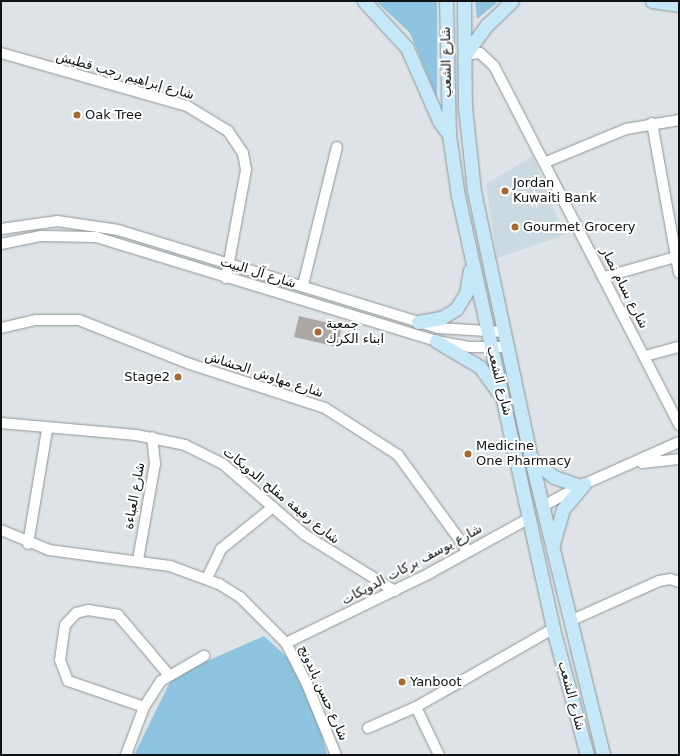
<!DOCTYPE html>
<html>
<head>
<meta charset="utf-8">
<style>
	body { margin:0 }
	#map { position:relative; width:680px; height:756px; overflow:hidden; background:#dde3e6; font-family:"DejaVu Sans","Noto Sans Arabic",sans-serif }
	div>[style] { position:absolute }
	[style*='--x'] { left:calc(var(--x)*1px); top:calc(var(--y)*1px); width:calc(var(--w)*1px); rotate:calc(var(--a)*1deg) }
	.built>* { inset:0; background:#cbd9e0 }
	.green>* { inset:0; background:#8ec4df }
	.building>* { inset:0; background:#ada7a4 }
	.roads { filter:drop-shadow(0 0 1px #8f9598) drop-shadow(0 0 1px #8f9598) }
	.minor>* { height:10px; margin:-5px; padding:0 5px; transform-origin:5px; border-radius:5px; background:#fff }
	.major>* { height:13px; margin:-6.5px; padding:0 6.5px; transform-origin:6.5px; border-radius:6.5px; background:#c5e8f9 }
	.dots>* { width:11px; height:11px; translate:-50% -50%; box-sizing:border-box; border:2px solid #fff; border-radius:50% }
	span { translate:-50% -50%; white-space:nowrap; text-align:center; line-height:1.15; -webkit-text-stroke:4px #fff; paint-order:stroke }
	.street-label { font-size:13px; color:#0f1112 }
	.poi-label { font-size:13px; color:#0f1112 }
	.left { translate:0 -50%; text-align:left }
	.right { translate:-100% -50%; text-align:right }
	.frame { position:absolute; inset:0; border:2px solid #0f1112; pointer-events:none }
</style>
</head>
<body>
<div id="map">
	<div class="built">
		<div style="clip-path:polygon(533px 156px,564px 235px,497px 258px,486px 184px)"></div>
	</div>
	<div class="green">
		<div style="clip-path:polygon(376px 1px,437px 1px,437px 98px,410px 33px)"></div>
		<div style="clip-path:polygon(475px 1px,499px 1px,477px 19px)"></div>
		<div style="clip-path:polygon(264px 636px,288px 658px,318px 719px,327px 755px,134px 755px,173px 676px)"></div>
	</div>
	<div class="building">
		<div style="clip-path:polygon(299px 316px,342px 326px,337px 347px,294px 337px)"></div>
	</div>
	<div class="roads">
		<div class="minor">
			<div style="--x:1;--y:53;--w:193;--a:15.9"></div>
			<div style="--x:187;--y:106;--w:48;--a:31.4"></div>
			<div style="--x:228;--y:131;--w:27;--a:56"></div>
			<div style="--x:243;--y:153;--w:17;--a:80"></div>
			<div style="--x:246;--y:170;--w:110;--a:100.5"></div>
			<div style="--x:465;--y:55;--w:15;--a:-8"></div>
			<div style="--x:480;--y:53;--w:19;--a:43"></div>
			<div style="--x:494;--y:66;--w:404;--a:62.7"></div>
			<div style="--x:652;--y:123;--w:152;--a:79.8"></div>
			<div style="--x:546;--y:162;--w:87;--a:-22.4"></div>
			<div style="--x:626;--y:129;--w:54;--a:-9.6"></div>
			<div style="--x:1;--y:229;--w:57;--a:-8.1"></div>
			<div style="--x:57;--y:221;--w:62;--a:8.4"></div>
			<div style="--x:118;--y:230;--w:335;--a:17"></div>
			<div style="--x:438;--y:328;--w:65;--a:3.5"></div>
			<div style="--x:1;--y:244;--w:41;--a:-11.3"></div>
			<div style="--x:41;--y:236;--w:55;--a:1"></div>
			<div style="--x:96;--y:237;--w:356;--a:17"></div>
			<div style="--x:436;--y:341;--w:35;--a:10"></div>
			<div style="--x:470;--y:347;--w:37;--a:0"></div>
			<div style="--x:604;--y:277;--w:78;--a:-15.6"></div>
			<div style="--x:303;--y:285;--w:142;--a:-76.2"></div>
			<div style="--x:1;--y:328;--w:37;--a:-13"></div>
			<div style="--x:37;--y:320;--w:42;--a:0"></div>
			<div style="--x:79;--y:320;--w:119;--a:21.6"></div>
			<div style="--x:190;--y:364;--w:142;--a:18.1"></div>
			<div style="--x:325;--y:408;--w:87;--a:32.8"></div>
			<div style="--x:398;--y:455;--w:117;--a:54"></div>
			<div style="--x:645;--y:356;--w:35;--a:-15"></div>
			<div style="--x:1;--y:423;--w:136;--a:5.1"></div>
			<div style="--x:136;--y:435;--w:50;--a:11.5"></div>
			<div style="--x:185;--y:445;--w:42;--a:26.6"></div>
			<div style="--x:223;--y:464;--w:108;--a:40.9"></div>
			<div style="--x:305;--y:535;--w:106;--a:31.9"></div>
			<div style="--x:642;--y:463;--w:37;--a:-6"></div>
			<div style="--x:543;--y:506;--w:42;--a:-28.4"></div>
			<div style="--x:580;--y:486;--w:108;--a:-24"></div>
			<div style="--x:1;--y:530;--w:52;--a:22.6"></div>
			<div style="--x:49;--y:550;--w:122;--a:7.5"></div>
			<div style="--x:170;--y:566;--w:52;--a:20.2"></div>
			<div style="--x:219;--y:584;--w:25;--a:32"></div>
			<div style="--x:240;--y:597;--w:65;--a:45"></div>
			<div style="--x:286;--y:643;--w:44;--a:62.9"></div>
			<div style="--x:306;--y:682;--w:79;--a:67.7"></div>
			<div style="--x:28;--y:544;--w:116;--a:-80.5"></div>
			<div style="--x:138;--y:560;--w:97;--a:-80"></div>
			<div style="--x:155;--y:464;--w:27;--a:-96"></div>
			<div style="--x:207;--y:578;--w:32;--a:-64"></div>
			<div style="--x:221;--y:549;--w:67;--a:-38.9"></div>
			<div style="--x:570;--y:621;--w:98;--a:-24.2"></div>
			<div style="--x:659;--y:581;--w:11;--a:-10"></div>
			<div style="--x:670;--y:579;--w:9;--a:18"></div>
			<div style="--x:286;--y:643;--w:160;--a:-25.9"></div>
			<div style="--x:430;--y:573;--w:112;--a:-28.9"></div>
			<div style="--x:144;--y:707;--w:80;--a:-161.1"></div>
			<div style="--x:68;--y:681;--w:22;--a:-111"></div>
			<div style="--x:60;--y:660;--w:35;--a:-82"></div>
			<div style="--x:65;--y:625;--w:16;--a:-47"></div>
			<div style="--x:76;--y:613;--w:12;--a:-14"></div>
			<div style="--x:88;--y:610;--w:30;--a:9"></div>
			<div style="--x:118;--y:615;--w:77;--a:49.7"></div>
			<div style="--x:416;--y:707;--w:53;--a:64.4"></div>
			<div style="--x:368;--y:728;--w:52;--a:-23.6"></div>
			<div style="--x:416;--y:707;--w:158;--a:-29.7"></div>
			<div style="--x:126;--y:755;--w:51;--a:-69.4"></div>
			<div style="--x:144;--y:707;--w:31;--a:-57"></div>
			<div style="--x:161;--y:681;--w:50;--a:-30.2"></div>
		</div>
		<div class="major">
			<div style="--x:364;--y:1;--w:64;--a:47.5"></div>
			<div style="--x:407;--y:48;--w:80;--a:66.3"></div>
			<div style="--x:439;--y:121;--w:17;--a:54"></div>
			<div style="--x:446;--y:1;--w:134;--a:88.7"></div>
			<div style="--x:449;--y:135;--w:62;--a:81.6"></div>
			<div style="--x:458;--y:196;--w:443;--a:77.6"></div>
			<div style="--x:553;--y:629;--w:131;--a:74.9"></div>
			<div style="--x:464;--y:1;--w:106;--a:89.5"></div>
			<div style="--x:465;--y:107;--w:84;--a:83.9"></div>
			<div style="--x:474;--y:191;--w:274;--a:78"></div>
			<div style="--x:531;--y:459;--w:305;--a:76.3"></div>
			<div style="--x:652;--y:1;--w:27;--a:8"></div>
			<div style="--x:465;--y:55;--w:36;--a:-54"></div>
			<div style="--x:486;--y:26;--w:36;--a:-44"></div>
			<div style="--x:418;--y:322;--w:23;--a:-10"></div>
			<div style="--x:441;--y:318;--w:17;--a:-31"></div>
			<div style="--x:456;--y:309;--w:19;--a:-58"></div>
			<div style="--x:466;--y:293;--w:23;--a:-80"></div>
			<div style="--x:436;--y:341;--w:51;--a:30.6"></div>
			<div style="--x:480;--y:367;--w:31;--a:54"></div>
			<div style="--x:531;--y:459;--w:29;--a:38"></div>
			<div style="--x:554;--y:477;--w:28;--a:19"></div>
			<div style="--x:553;--y:544;--w:36;--a:-74"></div>
			<div style="--x:563;--y:509;--w:33;--a:-50"></div>
		</div>
	</div>
	<div class="dots">
		<div style="left:77px;top:115px;background:#a96832"></div>
		<div style="left:505px;top:191px;background:#a96832"></div>
		<div style="left:515px;top:227px;background:#a96832"></div>
		<div style="left:318px;top:332px;background:#a96832"></div>
		<div style="left:178px;top:377px;background:#a96832"></div>
		<div style="left:468px;top:454px;background:#a96832"></div>
		<div style="left:402px;top:682px;background:#a96832"></div>
	</div>
	<div class="street-label">
		<span style="left:447px;top:62px;rotate:-91deg">شارع الشعب</span>
		<span style="left:125px;top:76px;rotate:16deg">شارع إبراهيم رجب قطيش</span>
		<span style="left:258px;top:273px;rotate:17deg">شارع آل البيت</span>
		<span style="left:624px;top:288px;rotate:63deg">شارع بسام نصار</span>
		<span style="left:264px;top:375px;rotate:18deg">شارع مهاوش الحشاش</span>
		<span style="left:499px;top:381px;rotate:76deg">شارع الشعب</span>
		<span style="left:135px;top:496px;rotate:-80deg">شارع العباءة</span>
		<span style="left:281px;top:496px;rotate:39deg">شارع رفيفة مفلح الدويكات</span>
		<span style="left:412px;top:565px;rotate:-28deg">شارع يوسف بركات الدويكات</span>
		<span style="left:323px;top:693px;rotate:66deg">شارع حسن باندونج</span>
		<span style="left:571px;top:696px;rotate:75deg">شارع الشعب</span>
	</div>
	<div class="poi-label">
		<span class="left" style="left:85px;top:115px">Oak Tree</span>
		<span class="left" style="left:513px;top:191px">Jordan<br>Kuwaiti Bank</span>
		<span class="left" style="left:523px;top:227px">Gourmet Grocery</span>
		<span class="left" style="left:326px;top:332px">جمعية<br>ابناء الكرك</span>
		<span class="right" style="left:170px;top:377px">Stage2</span>
		<span class="left" style="left:476px;top:454px">Medicine<br>One Pharmacy</span>
		<span class="left" style="left:410px;top:682px">Yanboot</span>
	</div>
	<div class="frame"></div>
</div>
</body>
</html>
